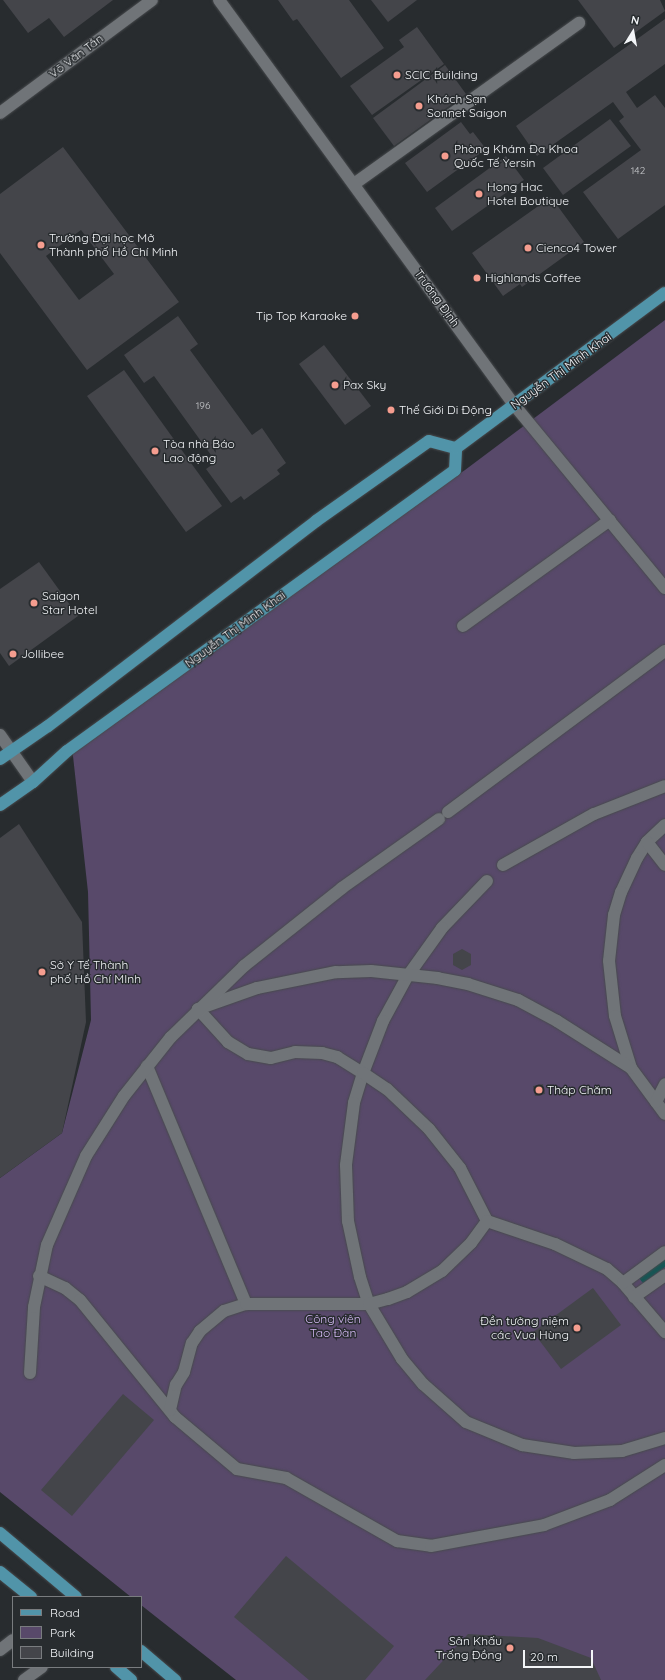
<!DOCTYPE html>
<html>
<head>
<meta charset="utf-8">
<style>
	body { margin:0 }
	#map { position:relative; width:665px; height:1680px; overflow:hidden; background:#282c2f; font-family:Quicksand,sans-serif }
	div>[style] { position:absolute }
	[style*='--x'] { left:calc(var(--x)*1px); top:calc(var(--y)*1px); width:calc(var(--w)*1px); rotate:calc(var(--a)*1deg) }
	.green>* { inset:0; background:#58496a }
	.water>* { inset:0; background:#155655 }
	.building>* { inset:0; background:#44454a }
	.roads { filter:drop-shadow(0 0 1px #474a4d) drop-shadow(0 0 1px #474a4d) }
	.street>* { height:12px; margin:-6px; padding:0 6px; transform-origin:6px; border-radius:6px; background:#707478 }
	.secondary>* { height:12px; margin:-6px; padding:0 6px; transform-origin:6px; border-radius:6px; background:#707478 }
	.primary>* { height:12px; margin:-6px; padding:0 6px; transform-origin:6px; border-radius:6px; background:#5194a9 }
	.dots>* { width:11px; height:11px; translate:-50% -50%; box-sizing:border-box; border:2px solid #282c2f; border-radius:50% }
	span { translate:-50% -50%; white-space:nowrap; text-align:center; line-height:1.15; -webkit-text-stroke:3px #282c2f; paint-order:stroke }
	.number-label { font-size:10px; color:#c7c9cc }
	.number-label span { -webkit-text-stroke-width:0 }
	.street-label { font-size:12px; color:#f3f5f8 }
	.poi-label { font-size:12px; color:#f3f5f8 }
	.left { translate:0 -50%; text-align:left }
	.right { translate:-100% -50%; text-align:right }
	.park-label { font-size:12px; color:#d4b8f4 }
	.legend { position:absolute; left:12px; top:1596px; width:130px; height:72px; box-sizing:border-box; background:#282c2f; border:1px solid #797c7f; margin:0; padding:5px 7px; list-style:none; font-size:12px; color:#f3f5f8 }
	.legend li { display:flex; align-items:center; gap:8px; height:20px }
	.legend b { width:20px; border:1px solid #797c7f }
	.north { position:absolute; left:613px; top:12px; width:40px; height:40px; -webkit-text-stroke:3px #282c2f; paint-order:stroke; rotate:11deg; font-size:11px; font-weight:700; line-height:16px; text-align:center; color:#f3f5f8 }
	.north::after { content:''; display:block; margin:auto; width:14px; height:18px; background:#f3f5f8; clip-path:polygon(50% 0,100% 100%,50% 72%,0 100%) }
	.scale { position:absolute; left:523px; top:1650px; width:70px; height:18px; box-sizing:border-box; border:2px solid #f3f5f8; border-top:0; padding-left:5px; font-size:12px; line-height:14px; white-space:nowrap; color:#f3f5f8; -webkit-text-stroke:3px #282c2f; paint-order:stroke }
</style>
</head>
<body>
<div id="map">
	<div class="green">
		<div style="clip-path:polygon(665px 320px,665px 1680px,236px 1680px,141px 1605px,141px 1597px,131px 1597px,0 1492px,0 1178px,62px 1133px,91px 1020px,88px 892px,72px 747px,465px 470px)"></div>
	</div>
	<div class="water">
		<div style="clip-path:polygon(665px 1259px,665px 1267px,643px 1283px,639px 1278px)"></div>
	</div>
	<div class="building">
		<div style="clip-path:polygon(3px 0,113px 0,64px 37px,49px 18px,28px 33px)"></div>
		<div style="clip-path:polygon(278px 0,349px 0,384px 48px,341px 78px,297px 19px,293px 21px)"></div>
		<div style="clip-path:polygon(371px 0,417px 0,388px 22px)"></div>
		<div style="clip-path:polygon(578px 0,660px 0,665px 11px,614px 48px)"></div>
		<div style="clip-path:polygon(665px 19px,665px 64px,626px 92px,637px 108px,655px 95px,665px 108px,665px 205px,618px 239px,583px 192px,641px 150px,619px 121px,624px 117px,613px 102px,537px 156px,516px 126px)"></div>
		<div style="clip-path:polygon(417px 27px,444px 64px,372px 115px,350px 86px,404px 47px,399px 40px)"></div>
		<div style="clip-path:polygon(445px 65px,466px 94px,394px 146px,373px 118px)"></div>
		<div style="clip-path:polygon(610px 119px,631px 146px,563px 195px,543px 168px)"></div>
		<div style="clip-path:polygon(461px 122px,470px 134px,473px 132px,486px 149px,427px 192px,405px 163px)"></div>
		<div style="clip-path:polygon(evenodd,63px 147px,179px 302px,87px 370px,0 253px,0 194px,63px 147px,81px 230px,114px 274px,79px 300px,46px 256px,81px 230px)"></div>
		<div style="clip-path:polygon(506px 156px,524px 180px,452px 231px,435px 208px)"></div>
		<div style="clip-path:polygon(551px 197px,584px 242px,522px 287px,520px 284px,503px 296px,472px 253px)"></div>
		<div style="clip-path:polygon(178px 316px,198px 344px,190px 350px,252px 435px,262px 428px,286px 463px,277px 470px,280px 474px,244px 500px,241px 496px,231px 503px,206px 469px,216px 462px,154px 376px,144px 383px,124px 355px)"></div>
		<div style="clip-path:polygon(324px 345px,371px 406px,345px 425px,299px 364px)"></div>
		<div style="clip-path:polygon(124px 370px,222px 506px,186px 532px,87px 396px)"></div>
		<div style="clip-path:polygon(39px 562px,78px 616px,9px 666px,0 653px,0 589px)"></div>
		<div style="clip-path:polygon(19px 824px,82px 922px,86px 1022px,62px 1133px,0 1178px,0 838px)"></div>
		<div style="clip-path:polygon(462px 949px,471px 954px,471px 965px,462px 970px,453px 965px,453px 954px)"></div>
		<div style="clip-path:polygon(543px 1084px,545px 1094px,535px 1096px,533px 1086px)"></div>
		<div style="clip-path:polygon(593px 1288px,621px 1325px,561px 1369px,533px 1332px)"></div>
		<div style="clip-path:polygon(123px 1394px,154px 1420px,72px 1516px,41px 1490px)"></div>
		<div style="clip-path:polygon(286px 1556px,394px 1646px,365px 1680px,309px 1680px,234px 1617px)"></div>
		<div style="clip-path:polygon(468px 1634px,538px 1638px,591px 1658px,601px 1680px,425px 1680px)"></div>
	</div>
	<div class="roads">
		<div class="street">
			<div style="--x:354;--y:184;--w:277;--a:-35.6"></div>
			<div style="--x:463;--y:626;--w:181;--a:-35.8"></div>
			<div style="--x:448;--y:812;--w:270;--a:-36.6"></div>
			<div style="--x:665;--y:825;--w:25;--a:137"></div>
			<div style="--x:647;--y:842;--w:19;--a:122"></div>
			<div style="--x:637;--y:858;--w:38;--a:115"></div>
			<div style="--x:621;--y:892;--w:24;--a:107"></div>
			<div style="--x:614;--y:915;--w:46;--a:96.2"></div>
			<div style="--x:609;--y:961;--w:55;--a:83.8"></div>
			<div style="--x:615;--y:1016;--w:54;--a:72.9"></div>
			<div style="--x:631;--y:1068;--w:57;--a:53.5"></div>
			<div style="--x:647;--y:842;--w:29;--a:52"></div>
			<div style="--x:503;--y:865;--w:104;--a:-29.3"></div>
			<div style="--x:594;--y:814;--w:76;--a:-21.5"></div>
			<div style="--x:487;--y:881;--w:65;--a:133.8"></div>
			<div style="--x:442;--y:928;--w:60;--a:125.5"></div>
			<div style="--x:407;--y:977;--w:50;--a:118.6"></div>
			<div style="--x:383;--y:1021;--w:56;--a:111"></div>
			<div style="--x:363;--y:1073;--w:31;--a:107"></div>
			<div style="--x:354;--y:1103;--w:63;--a:97.4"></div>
			<div style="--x:346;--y:1165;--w:56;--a:88"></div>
			<div style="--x:348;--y:1221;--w:57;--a:77.9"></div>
			<div style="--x:360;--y:1277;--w:28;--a:72"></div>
			<div style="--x:369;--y:1304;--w:64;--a:59"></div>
			<div style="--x:402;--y:1359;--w:33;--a:50"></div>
			<div style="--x:423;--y:1384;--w:57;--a:41.5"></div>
			<div style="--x:466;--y:1422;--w:61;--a:22.3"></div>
			<div style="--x:522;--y:1445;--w:53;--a:8.7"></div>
			<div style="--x:574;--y:1453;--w:48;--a:-2.4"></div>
			<div style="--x:622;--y:1451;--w:45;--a:-16.8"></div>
			<div style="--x:147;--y:1066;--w:258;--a:67.4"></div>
			<div style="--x:631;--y:1068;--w:88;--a:-147.6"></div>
			<div style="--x:557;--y:1021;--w:44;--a:-151.7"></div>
			<div style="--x:518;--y:1000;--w:52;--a:-162.3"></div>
			<div style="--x:468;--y:984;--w:31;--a:-169"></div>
			<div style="--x:438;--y:978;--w:67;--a:-174"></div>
			<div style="--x:371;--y:971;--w:35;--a:178"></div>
			<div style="--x:336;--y:972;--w:81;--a:168.6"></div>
			<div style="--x:257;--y:988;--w:63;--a:160.4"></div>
			<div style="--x:198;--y:1009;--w:45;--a:47.7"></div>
			<div style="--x:228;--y:1042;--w:23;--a:31"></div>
			<div style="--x:248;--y:1054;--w:23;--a:10"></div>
			<div style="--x:271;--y:1058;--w:25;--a:-14"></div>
			<div style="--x:295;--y:1052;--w:27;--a:2"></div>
			<div style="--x:322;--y:1053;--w:16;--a:15"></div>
			<div style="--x:337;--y:1057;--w:31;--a:32"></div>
			<div style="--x:363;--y:1073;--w:29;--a:34"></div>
			<div style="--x:387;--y:1089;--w:58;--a:43.6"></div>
			<div style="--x:429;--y:1129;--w:50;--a:51.5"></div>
			<div style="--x:460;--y:1168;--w:59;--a:63"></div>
			<div style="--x:487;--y:1221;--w:72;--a:18.7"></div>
			<div style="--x:555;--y:1244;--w:58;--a:25.7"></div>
			<div style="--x:607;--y:1269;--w:21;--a:41"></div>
			<div style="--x:623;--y:1283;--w:65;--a:49.4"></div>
			<div style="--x:656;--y:1102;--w:20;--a:-63"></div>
			<div style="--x:39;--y:1276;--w:29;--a:25"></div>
			<div style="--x:65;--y:1288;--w:19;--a:39"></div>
			<div style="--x:80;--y:1300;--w:151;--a:50.9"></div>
			<div style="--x:175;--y:1417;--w:81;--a:40"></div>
			<div style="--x:237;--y:1469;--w:50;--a:10.4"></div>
			<div style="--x:286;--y:1478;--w:128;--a:29.6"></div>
			<div style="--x:397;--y:1541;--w:34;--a:8"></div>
			<div style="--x:431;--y:1546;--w:115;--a:-10.5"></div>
			<div style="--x:544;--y:1525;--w:71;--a:-20.7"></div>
			<div style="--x:610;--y:1500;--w:65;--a:-32.5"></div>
			<div style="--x:623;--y:1283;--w:52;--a:-36.4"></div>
			<div style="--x:634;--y:1297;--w:38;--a:-35"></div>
			<div style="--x:30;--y:1373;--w:66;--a:-86.5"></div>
			<div style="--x:34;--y:1307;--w:63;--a:-78.2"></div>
			<div style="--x:47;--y:1245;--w:97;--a:-66.3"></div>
			<div style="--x:86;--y:1156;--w:71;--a:-57.7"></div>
			<div style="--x:124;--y:1096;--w:75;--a:-51.5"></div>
			<div style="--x:171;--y:1037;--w:102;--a:-44.2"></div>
			<div style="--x:244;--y:966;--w:125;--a:-38.5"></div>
			<div style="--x:342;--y:888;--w:119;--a:-35.4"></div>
			<div style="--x:170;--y:1410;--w:26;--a:-77"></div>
			<div style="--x:176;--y:1385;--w:15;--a:-58"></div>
			<div style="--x:184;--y:1372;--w:30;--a:-75"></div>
			<div style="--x:192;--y:1343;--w:14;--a:-56"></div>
			<div style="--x:200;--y:1331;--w:31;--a:-40"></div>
			<div style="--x:224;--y:1311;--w:23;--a:-18"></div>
			<div style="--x:246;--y:1304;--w:123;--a:0"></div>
			<div style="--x:369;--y:1304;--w:20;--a:-15"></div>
			<div style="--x:388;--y:1299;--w:20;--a:-20"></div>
			<div style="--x:407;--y:1292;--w:41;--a:-31"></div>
			<div style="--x:442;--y:1271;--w:40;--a:-44"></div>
			<div style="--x:471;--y:1243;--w:27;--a:-54"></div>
		</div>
		<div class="secondary">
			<div style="--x:219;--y:0;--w:502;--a:53.91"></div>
			<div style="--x:515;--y:406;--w:236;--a:50.5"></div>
			<div style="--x:0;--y:113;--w:189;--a:-36.6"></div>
			<div style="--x:0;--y:735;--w:57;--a:54.9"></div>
			<div style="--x:0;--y:1650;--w:16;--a:-38"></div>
			<div style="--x:24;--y:1680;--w:22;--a:-36"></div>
		</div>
		<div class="primary">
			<div style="--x:0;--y:759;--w:58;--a:-34.5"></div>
			<div style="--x:48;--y:726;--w:337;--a:-37.4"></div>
			<div style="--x:316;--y:521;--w:138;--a:-35.3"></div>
			<div style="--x:429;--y:441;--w:28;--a:15"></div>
			<div style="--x:0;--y:805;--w:40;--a:-34.9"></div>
			<div style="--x:33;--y:782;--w:46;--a:-42.4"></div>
			<div style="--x:67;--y:751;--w:479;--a:-35.9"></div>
			<div style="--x:455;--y:470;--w:22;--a:-87"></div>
			<div style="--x:456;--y:448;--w:260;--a:-36.6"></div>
			<div style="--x:0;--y:1533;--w:99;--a:40.1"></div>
			<div style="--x:0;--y:1572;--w:40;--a:39"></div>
			<div style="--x:141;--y:1651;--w:45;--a:40.5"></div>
			<div style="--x:116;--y:1667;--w:20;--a:41"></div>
		</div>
	</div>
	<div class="dots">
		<div style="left:397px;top:75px;background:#f59d8f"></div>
		<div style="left:419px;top:106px;background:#f59d8f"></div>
		<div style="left:445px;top:156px;background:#f59d8f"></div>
		<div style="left:479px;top:194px;background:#f59d8f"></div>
		<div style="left:41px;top:245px;background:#f59d8f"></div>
		<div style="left:528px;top:248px;background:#f59d8f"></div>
		<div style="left:477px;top:278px;background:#f59d8f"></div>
		<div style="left:355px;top:316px;background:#f59d8f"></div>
		<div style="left:335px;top:385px;background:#f59d8f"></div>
		<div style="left:391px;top:410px;background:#f59d8f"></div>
		<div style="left:155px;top:451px;background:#f59d8f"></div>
		<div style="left:34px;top:603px;background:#f59d8f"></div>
		<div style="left:13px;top:654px;background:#f59d8f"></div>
		<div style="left:42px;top:972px;background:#f59d8f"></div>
		<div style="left:539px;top:1090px;background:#f59d8f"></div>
		<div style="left:577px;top:1328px;background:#f59d8f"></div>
		<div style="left:510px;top:1648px;background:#f59d8f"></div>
	</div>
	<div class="number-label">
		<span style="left:638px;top:171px">142</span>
		<span style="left:203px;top:406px">196</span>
	</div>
	<div class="street-label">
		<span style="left:76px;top:56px;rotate:-37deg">Võ Văn Tần</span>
		<span style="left:437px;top:298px;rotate:54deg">Trương Định</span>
		<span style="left:561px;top:371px;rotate:-36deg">Nguyễn Thị Minh Khai</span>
		<span style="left:235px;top:629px;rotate:-36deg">Nguyễn Thị Minh Khai</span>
	</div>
	<div class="poi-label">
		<span class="left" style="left:405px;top:75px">SCIC Building</span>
		<span class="left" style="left:427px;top:106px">Khách Sạn<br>Sonnet Saigon</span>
		<span class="left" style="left:454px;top:156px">Phòng Khám Đa Khoa<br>Quốc Tế Yersin</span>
		<span class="left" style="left:487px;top:194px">Hong Hac<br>Hotel Boutique</span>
		<span class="left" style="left:49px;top:245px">Trường Đại học Mở<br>Thành phố Hồ Chí Minh</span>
		<span class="left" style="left:536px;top:248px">Cienco4 Tower</span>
		<span class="left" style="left:485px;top:278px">Highlands Coffee</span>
		<span class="right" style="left:347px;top:316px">Tip Top Karaoke</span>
		<span class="left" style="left:343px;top:385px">Pax Sky</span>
		<span class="left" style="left:399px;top:410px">Thế Giới Di Động</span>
		<span class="left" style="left:163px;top:451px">Tòa nhà Báo<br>Lao động</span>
		<span class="left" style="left:42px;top:603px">Saigon<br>Star Hotel</span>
		<span class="left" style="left:21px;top:654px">Jollibee</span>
		<span class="left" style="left:50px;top:972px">Sở Y Tế Thành<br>phố Hồ Chí MInh</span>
		<span class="left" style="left:547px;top:1090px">Tháp Chăm</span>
		<span class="right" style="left:569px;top:1328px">Đền tưởng niệm<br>các Vua Hùng</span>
		<span class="right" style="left:502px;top:1648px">Sân Khấu<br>Trống Đồng</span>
	</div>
	<div class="park-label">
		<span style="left:333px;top:1326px">Công viên<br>Tao Đàn</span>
	</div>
	<ul class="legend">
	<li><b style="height:5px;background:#5194a9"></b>Road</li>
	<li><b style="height:11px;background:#58496a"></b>Park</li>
	<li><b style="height:11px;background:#44454a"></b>Building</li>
	</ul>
	<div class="north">N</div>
	<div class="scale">20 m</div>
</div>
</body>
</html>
